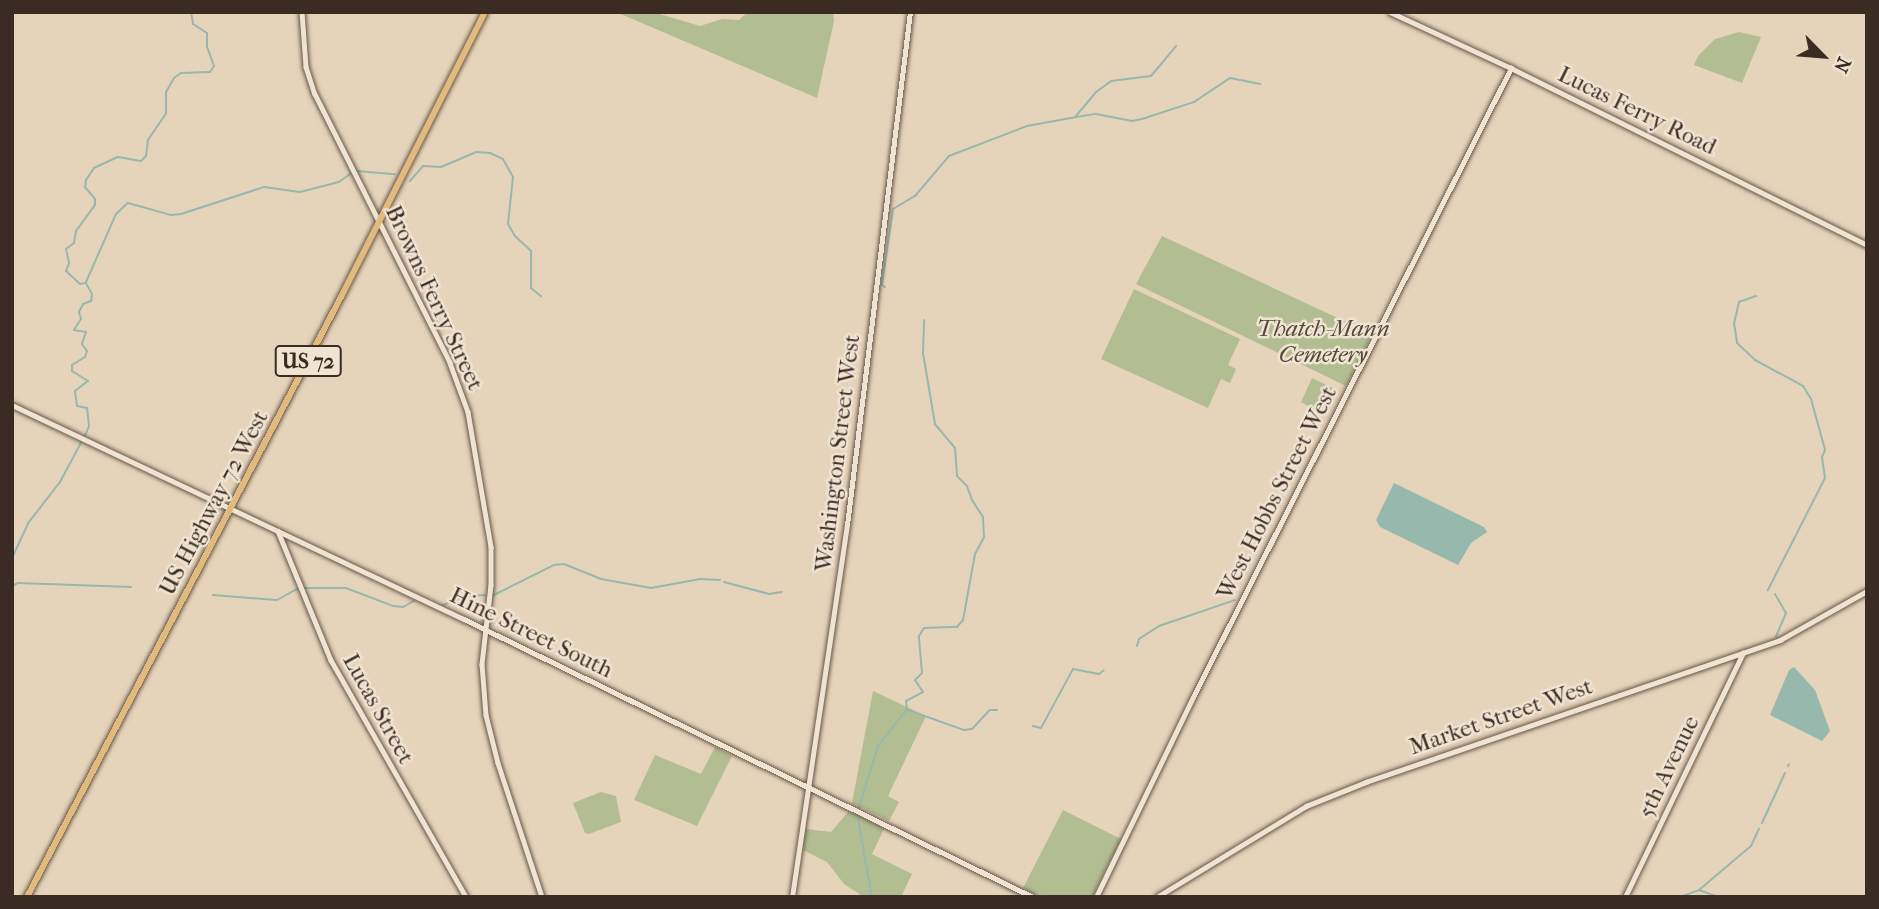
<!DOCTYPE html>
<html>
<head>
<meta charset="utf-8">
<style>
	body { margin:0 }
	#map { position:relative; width:1879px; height:909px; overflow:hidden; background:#e6d4ba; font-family:"IM FELL French Canon",serif }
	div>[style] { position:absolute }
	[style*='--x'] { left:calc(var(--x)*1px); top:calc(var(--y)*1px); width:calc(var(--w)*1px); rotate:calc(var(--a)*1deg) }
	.green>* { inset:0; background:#b2bd91 }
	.water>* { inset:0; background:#97b8ac }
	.stream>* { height:2px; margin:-1px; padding:0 1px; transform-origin:1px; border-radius:1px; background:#97b8ac }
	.roads { filter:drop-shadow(0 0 2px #665649) drop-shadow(0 0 2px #665649) }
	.tertiary>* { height:4.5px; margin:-2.25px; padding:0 2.25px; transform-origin:2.25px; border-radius:2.25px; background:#efe3d2 }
	.secondary>* { height:4.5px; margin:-2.25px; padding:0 2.25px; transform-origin:2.25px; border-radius:2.25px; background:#efe3d2 }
	.trunk>* { height:6px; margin:-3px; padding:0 3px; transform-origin:3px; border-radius:3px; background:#e3ba7d }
	span { translate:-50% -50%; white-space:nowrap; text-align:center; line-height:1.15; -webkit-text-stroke:5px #efe3d2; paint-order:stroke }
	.shield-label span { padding:2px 5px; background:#efe3d2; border:2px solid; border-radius:5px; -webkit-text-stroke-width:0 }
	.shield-label { font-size:21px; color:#3b2c23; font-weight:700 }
	.street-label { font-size:23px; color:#3b2c23 }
	.park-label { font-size:23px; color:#534939; font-style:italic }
	.frame { position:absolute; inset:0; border:14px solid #3b2c23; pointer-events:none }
	.north { position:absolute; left:1788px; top:21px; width:70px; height:70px; -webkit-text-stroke:5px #efe3d2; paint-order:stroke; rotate:115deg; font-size:19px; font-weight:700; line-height:28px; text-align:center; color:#3b2c23 }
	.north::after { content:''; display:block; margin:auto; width:24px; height:32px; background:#3b2c23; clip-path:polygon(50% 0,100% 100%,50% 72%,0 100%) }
</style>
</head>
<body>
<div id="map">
	<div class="green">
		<div style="clip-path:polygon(616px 12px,653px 12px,700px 26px,722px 19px,739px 20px,748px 12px,833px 12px,834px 21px,817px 98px)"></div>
		<div style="clip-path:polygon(1739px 32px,1761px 37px,1742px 83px,1694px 65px,1698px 56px,1715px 39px)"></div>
		<div style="clip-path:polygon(1162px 236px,1372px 334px,1346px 386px,1136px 284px)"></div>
		<div style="clip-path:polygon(1134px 289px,1240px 339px,1228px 365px,1236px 369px,1230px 383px,1221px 379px,1208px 408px,1101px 359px)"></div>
		<div style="clip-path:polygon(1312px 378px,1337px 390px,1324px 415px,1301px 402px)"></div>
		<div style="clip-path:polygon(873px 691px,926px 716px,888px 796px,899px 802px,889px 821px,852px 803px)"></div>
		<div style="clip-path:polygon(715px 747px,732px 756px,697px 826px,634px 800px,655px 755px,701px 774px)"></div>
		<div style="clip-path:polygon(601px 792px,616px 796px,621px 822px,589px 834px,585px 833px,573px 803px)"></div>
		<div style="clip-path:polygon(1063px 810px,1121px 839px,1092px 897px,1040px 897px,1023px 888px)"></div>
		<div style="clip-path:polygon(849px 811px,884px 829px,872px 854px,912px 874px,901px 897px,864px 897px,844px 884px,827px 862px,803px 850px,806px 829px,831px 832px)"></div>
	</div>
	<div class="water">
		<div style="clip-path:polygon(1394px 483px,1484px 527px,1487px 532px,1471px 543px,1458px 565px,1380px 527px,1376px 520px)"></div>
		<div style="clip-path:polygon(1794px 667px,1815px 690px,1830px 731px,1822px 741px,1770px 715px,1789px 670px)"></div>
	</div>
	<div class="stream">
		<div style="--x:1076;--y:116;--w:31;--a:-50"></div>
		<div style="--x:1096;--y:92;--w:19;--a:-36"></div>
		<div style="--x:1111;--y:81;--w:40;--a:-7.1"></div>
		<div style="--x:1151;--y:76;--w:39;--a:-50"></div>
		<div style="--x:357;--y:171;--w:38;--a:5"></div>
		<div style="--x:410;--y:181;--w:20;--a:-49"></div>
		<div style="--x:423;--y:166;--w:18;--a:3"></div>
		<div style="--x:441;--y:167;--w:39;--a:-23"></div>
		<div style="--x:477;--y:152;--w:13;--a:4"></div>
		<div style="--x:490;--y:153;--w:14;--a:25"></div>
		<div style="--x:503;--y:159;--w:21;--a:61"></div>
		<div style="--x:513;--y:177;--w:47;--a:96.1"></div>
		<div style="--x:508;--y:224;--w:14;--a:60"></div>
		<div style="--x:515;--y:236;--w:22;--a:43"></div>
		<div style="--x:531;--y:251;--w:37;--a:90"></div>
		<div style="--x:531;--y:288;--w:13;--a:39"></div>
		<div style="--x:86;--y:282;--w:74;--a:-66.2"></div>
		<div style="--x:116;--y:214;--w:16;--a:-43"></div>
		<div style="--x:128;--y:203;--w:45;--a:15.6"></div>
		<div style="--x:171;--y:215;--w:10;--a:-6"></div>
		<div style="--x:181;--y:214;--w:87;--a:-18"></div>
		<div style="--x:264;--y:187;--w:36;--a:8"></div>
		<div style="--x:300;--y:192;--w:40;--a:-14.4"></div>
		<div style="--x:339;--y:182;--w:14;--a:-36"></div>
		<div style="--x:885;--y:287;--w:4;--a:-146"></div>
		<div style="--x:882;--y:285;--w:77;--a:-81.8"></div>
		<div style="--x:893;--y:209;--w:26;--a:-31"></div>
		<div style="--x:915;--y:196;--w:52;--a:-49.6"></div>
		<div style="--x:949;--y:156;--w:84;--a:-21"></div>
		<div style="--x:1027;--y:126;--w:50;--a:-10.4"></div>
		<div style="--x:1076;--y:117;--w:20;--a:-9"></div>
		<div style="--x:1096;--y:114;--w:37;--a:11"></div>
		<div style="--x:1132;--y:121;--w:10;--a:-11"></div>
		<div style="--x:1142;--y:119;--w:55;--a:-18.1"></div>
		<div style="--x:1194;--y:102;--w:43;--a:-33.7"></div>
		<div style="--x:1230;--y:78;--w:31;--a:11"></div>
		<div style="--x:1756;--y:296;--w:18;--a:161"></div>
		<div style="--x:1739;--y:302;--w:22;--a:103"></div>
		<div style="--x:1734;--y:323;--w:20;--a:81"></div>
		<div style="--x:1737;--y:343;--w:25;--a:43"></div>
		<div style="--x:1755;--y:360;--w:55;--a:28.4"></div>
		<div style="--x:1803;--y:386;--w:15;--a:58"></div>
		<div style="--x:1811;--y:399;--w:53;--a:74.6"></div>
		<div style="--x:1825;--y:450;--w:8;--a:113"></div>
		<div style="--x:1822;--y:457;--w:21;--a:82"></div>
		<div style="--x:1825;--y:478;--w:126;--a:117"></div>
		<div style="--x:85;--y:436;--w:11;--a:-68"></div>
		<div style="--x:89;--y:426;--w:18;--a:-96"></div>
		<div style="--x:87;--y:408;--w:10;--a:-169"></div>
		<div style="--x:77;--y:406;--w:15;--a:-98"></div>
		<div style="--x:75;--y:391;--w:16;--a:-38"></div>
		<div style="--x:88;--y:381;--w:19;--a:-148"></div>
		<div style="--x:72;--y:371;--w:6;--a:-90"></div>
		<div style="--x:72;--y:365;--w:15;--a:-32"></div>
		<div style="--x:85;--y:357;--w:6;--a:-72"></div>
		<div style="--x:87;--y:351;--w:9;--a:-126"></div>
		<div style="--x:82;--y:344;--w:13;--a:-72"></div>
		<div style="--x:86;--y:332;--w:12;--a:-171"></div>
		<div style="--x:74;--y:330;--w:13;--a:-58"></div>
		<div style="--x:81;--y:319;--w:7;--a:-106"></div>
		<div style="--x:79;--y:312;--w:9;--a:-63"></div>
		<div style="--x:83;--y:304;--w:9;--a:-21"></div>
		<div style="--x:91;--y:301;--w:7;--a:-82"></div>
		<div style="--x:92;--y:294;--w:13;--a:-119"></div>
		<div style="--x:86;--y:283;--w:6;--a:171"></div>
		<div style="--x:80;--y:284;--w:19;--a:-137"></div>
		<div style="--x:66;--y:271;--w:9;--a:-69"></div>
		<div style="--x:69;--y:263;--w:14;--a:-102"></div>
		<div style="--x:66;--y:249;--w:10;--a:-37"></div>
		<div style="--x:74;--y:243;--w:12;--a:-81"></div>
		<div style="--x:76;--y:231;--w:32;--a:-54"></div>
		<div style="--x:95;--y:205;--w:6;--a:-90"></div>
		<div style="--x:95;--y:199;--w:16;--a:-130"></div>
		<div style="--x:85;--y:187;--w:7;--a:-82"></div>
		<div style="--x:86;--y:180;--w:14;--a:-56"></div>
		<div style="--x:94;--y:168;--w:26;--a:-25"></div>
		<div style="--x:118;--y:157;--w:23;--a:10"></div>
		<div style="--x:141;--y:161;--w:7;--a:-45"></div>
		<div style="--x:146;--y:156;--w:16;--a:-83"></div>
		<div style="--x:148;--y:140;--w:32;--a:-56"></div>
		<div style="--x:166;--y:113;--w:21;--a:-90"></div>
		<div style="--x:166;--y:92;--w:16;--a:-60"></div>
		<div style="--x:174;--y:78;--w:9;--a:-36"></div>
		<div style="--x:181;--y:73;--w:29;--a:-2"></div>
		<div style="--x:210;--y:72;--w:7;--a:-56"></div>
		<div style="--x:214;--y:66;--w:20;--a:-110"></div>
		<div style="--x:207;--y:47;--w:14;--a:-90"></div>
		<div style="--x:207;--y:33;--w:17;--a:-147"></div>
		<div style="--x:193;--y:24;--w:12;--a:-99"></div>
		<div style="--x:12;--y:558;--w:40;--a:-65"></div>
		<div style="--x:29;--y:522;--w:51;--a:-52.2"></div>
		<div style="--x:60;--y:482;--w:47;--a:-61.8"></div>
		<div style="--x:724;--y:582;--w:47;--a:14.9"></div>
		<div style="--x:769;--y:594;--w:13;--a:-9"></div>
		<div style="--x:12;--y:586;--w:7;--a:-27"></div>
		<div style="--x:18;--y:583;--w:113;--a:2"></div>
		<div style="--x:303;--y:588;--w:43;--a:0"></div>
		<div style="--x:346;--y:588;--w:50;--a:21"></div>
		<div style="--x:393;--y:606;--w:10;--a:6"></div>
		<div style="--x:403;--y:607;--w:13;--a:-29"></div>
		<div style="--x:1775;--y:594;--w:22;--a:60"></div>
		<div style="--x:1786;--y:613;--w:26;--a:113"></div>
		<div style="--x:213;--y:595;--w:64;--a:4.5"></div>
		<div style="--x:277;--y:600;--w:23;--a:-29"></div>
		<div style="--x:492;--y:596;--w:69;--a:-26.6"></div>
		<div style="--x:554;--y:565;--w:10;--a:-6"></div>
		<div style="--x:564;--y:564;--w:40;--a:22"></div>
		<div style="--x:601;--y:579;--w:51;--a:10.2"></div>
		<div style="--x:651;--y:588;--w:50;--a:-10.4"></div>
		<div style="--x:700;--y:579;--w:20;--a:3"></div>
		<div style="--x:443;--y:605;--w:24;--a:-22"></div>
		<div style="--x:465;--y:596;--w:20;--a:-3"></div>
		<div style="--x:1137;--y:646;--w:7;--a:-74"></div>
		<div style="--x:1139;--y:639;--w:24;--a:-33"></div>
		<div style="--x:1159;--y:626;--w:80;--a:-18.9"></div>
		<div style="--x:908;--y:710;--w:59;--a:19.7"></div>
		<div style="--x:964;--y:730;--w:8;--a:-7"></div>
		<div style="--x:972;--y:729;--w:26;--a:-47"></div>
		<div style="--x:990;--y:710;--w:7;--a:0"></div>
		<div style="--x:1033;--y:726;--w:8;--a:14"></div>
		<div style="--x:1041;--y:728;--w:67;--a:-61.5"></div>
		<div style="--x:1073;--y:669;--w:26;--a:11"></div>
		<div style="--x:1099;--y:674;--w:6;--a:-39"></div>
		<div style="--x:1788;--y:766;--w:2;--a:-63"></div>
		<div style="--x:859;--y:807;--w:64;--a:-72.7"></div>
		<div style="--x:878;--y:746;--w:47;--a:-51.9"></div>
		<div style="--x:907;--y:709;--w:8;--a:-97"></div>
		<div style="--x:906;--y:701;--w:19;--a:-28"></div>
		<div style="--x:923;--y:692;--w:14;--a:-124"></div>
		<div style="--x:915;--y:680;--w:10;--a:-45"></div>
		<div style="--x:922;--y:673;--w:37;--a:-95"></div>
		<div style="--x:919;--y:636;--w:9;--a:-58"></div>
		<div style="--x:924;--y:628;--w:33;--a:-2"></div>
		<div style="--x:957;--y:627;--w:9;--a:-49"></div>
		<div style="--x:963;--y:620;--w:67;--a:-79.7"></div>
		<div style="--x:975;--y:554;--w:19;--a:-62"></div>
		<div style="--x:984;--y:537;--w:20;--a:-93"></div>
		<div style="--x:983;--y:517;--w:20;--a:-123"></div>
		<div style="--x:972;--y:500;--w:15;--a:-110"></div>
		<div style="--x:967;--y:486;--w:14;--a:-135"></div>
		<div style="--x:957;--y:476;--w:28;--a:-94"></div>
		<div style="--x:955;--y:448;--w:31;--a:-130"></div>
		<div style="--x:935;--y:424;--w:72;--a:-99.6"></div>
		<div style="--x:923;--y:353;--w:33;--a:-88"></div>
		<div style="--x:857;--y:813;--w:40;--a:80"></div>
		<div style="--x:1762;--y:823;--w:55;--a:-65.3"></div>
		<div style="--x:864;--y:854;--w:31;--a:79"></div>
		<div style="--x:870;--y:886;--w:11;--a:85"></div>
		<div style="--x:1699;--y:890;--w:20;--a:20"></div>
		<div style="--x:1680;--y:897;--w:20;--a:-20"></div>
		<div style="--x:1699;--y:890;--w:68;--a:-40.2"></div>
		<div style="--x:1751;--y:846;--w:19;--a:-65"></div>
	</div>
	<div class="roads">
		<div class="tertiary">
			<div style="--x:302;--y:12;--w:55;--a:85.8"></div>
			<div style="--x:306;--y:67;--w:28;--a:72"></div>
			<div style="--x:315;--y:94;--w:301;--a:63.3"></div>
			<div style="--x:450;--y:363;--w:52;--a:69.8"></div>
			<div style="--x:468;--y:412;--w:137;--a:80.3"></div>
			<div style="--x:491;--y:547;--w:38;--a:90"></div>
			<div style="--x:491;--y:585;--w:80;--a:96.5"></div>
			<div style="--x:482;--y:664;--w:51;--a:85.5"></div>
			<div style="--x:486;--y:715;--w:49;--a:76"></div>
			<div style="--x:498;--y:763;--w:141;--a:71.8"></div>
			<div style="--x:1390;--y:12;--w:133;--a:24.8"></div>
			<div style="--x:1511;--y:68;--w:398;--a:26.4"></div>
			<div style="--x:12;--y:405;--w:500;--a:25.34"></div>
			<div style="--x:464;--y:619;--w:633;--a:26.04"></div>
			<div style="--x:278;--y:531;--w:139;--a:67.7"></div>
			<div style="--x:331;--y:660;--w:273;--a:60.3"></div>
			<div style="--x:792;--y:897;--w:376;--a:-81.6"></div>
			<div style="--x:847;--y:525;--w:517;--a:-83"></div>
			<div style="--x:1096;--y:897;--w:222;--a:-64.1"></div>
			<div style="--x:1193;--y:697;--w:705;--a:-63.18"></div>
			<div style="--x:1625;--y:897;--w:271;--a:-64.2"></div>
		</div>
		<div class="secondary">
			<div style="--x:1157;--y:897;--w:175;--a:-31.4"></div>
			<div style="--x:1306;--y:806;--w:65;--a:-21.8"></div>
			<div style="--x:1366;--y:782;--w:438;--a:-18.9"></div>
			<div style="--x:1780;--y:640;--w:100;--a:-29.4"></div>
		</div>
		<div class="trunk">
			<div style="--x:27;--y:897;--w:677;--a:-62.38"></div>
			<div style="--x:341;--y:297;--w:319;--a:-63.2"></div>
		</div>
	</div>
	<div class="shield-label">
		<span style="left:308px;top:361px">US 72</span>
	</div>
	<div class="street-label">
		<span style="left:1637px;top:111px;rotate:26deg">Lucas Ferry Road</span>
		<span style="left:434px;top:298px;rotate:65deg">Browns Ferry Street</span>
		<span style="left:838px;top:453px;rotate:-83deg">Washington Street West</span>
		<span style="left:1277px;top:493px;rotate:-63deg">West Hobbs Street West</span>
		<span style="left:214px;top:503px;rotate:-62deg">US Highway 72 West</span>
		<span style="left:531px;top:633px;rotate:26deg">Hine Street South</span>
		<span style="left:378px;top:709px;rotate:61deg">Lucas Street</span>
		<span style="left:1501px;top:717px;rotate:-19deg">Market Street West</span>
		<span style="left:1669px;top:767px;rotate:-64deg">5th Avenue</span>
	</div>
	<div class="park-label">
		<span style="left:1323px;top:342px">Thatch-Mann<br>Cemetery</span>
	</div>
	<div class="frame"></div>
	<div class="north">N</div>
</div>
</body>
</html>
